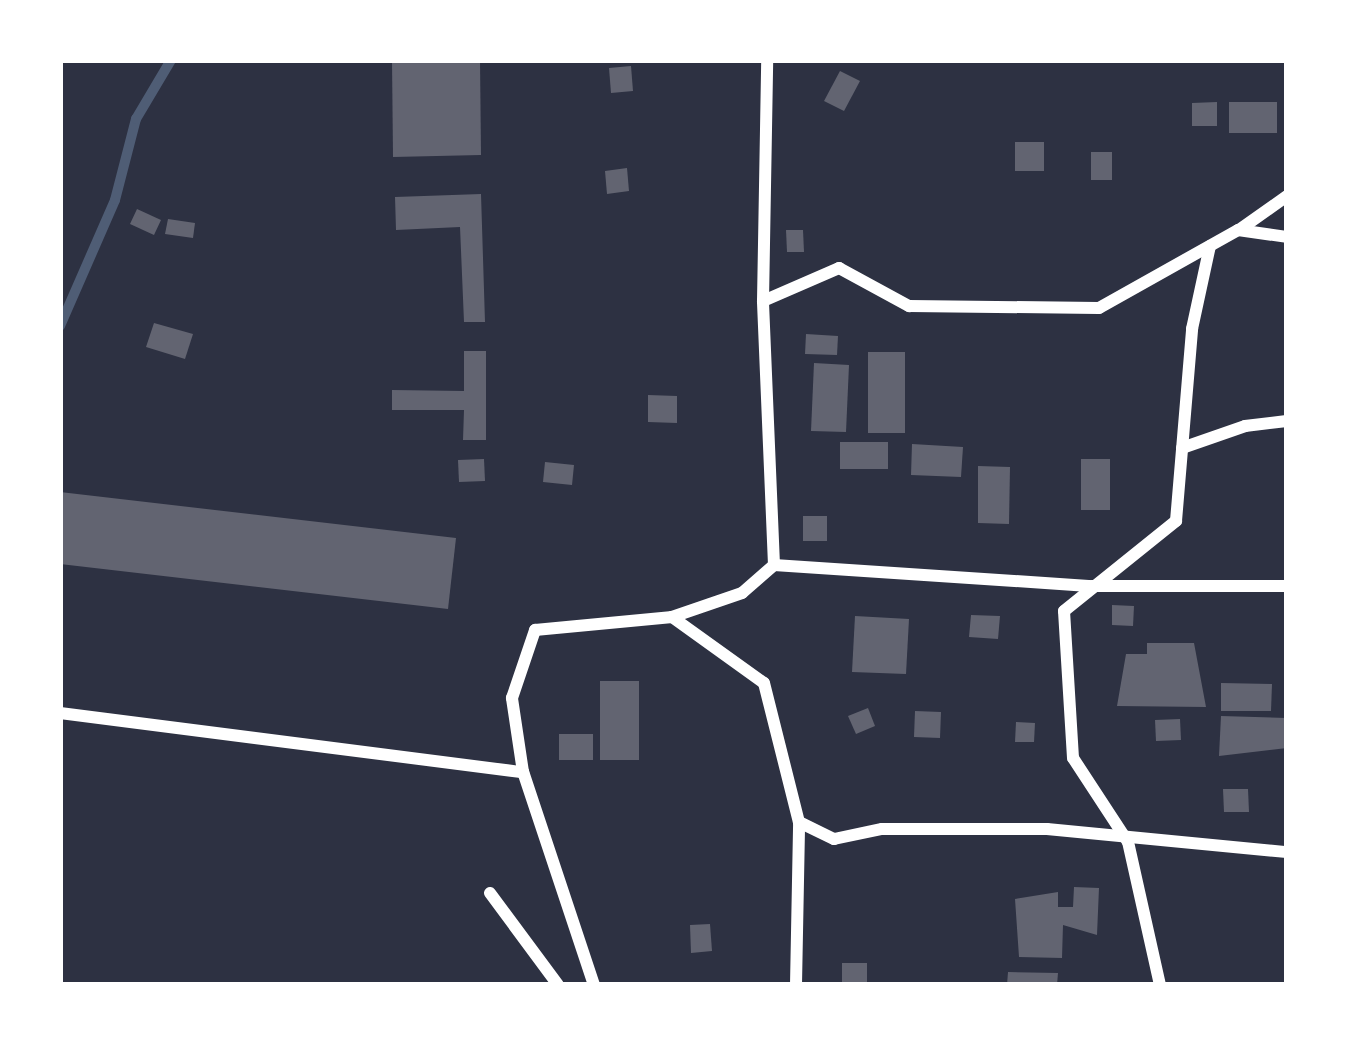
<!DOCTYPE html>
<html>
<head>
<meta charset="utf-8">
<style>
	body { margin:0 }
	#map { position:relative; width:1347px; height:1045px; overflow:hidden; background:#2d3142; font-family:"Golos Text",sans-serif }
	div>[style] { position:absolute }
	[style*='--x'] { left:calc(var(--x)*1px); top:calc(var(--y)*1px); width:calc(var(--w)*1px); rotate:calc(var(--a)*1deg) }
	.stream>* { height:10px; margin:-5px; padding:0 5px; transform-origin:5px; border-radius:5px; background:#4f5d75 }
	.building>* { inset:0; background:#626471 }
	.minor>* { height:12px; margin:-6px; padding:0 6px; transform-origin:6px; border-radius:6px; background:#fff }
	span { translate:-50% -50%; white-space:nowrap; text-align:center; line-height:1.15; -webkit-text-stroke:10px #fff; paint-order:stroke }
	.frame { position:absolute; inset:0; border:63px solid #fff; pointer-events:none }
</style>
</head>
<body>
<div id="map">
	<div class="stream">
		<div style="--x:60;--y:326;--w:137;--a:-66.4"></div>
		<div style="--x:115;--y:200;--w:84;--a:-75.5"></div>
		<div style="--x:136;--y:119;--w:69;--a:-59.3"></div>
	</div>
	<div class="building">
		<div style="clip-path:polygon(392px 60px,480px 60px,481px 155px,393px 157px)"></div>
		<div style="clip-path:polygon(631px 66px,633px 91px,611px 93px,609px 68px)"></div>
		<div style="clip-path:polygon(840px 71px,860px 81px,844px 111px,824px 101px)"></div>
		<div style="clip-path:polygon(1217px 102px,1217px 126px,1192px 126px,1192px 103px)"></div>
		<div style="clip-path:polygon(1229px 102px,1277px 102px,1277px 133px,1229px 133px)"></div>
		<div style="clip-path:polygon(1015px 142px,1044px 142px,1044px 171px,1015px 171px)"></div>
		<div style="clip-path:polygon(1091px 152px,1112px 152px,1112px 180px,1091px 180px)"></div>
		<div style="clip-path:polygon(627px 168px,629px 191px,607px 194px,605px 171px)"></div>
		<div style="clip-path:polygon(481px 194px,485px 322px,464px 322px,460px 227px,396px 230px,395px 197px)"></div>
		<div style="clip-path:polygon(137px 209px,161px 220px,154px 235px,130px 224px)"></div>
		<div style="clip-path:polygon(168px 219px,195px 223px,193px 238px,165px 234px)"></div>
		<div style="clip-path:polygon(786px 230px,803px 230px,804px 252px,787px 252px)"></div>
		<div style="clip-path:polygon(154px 323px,193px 334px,185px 359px,146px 347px)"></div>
		<div style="clip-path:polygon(806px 334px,838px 336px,837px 355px,805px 354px)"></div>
		<div style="clip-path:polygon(464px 351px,486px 351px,486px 440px,463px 440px,464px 410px,392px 410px,392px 390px,464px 391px)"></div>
		<div style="clip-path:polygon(868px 352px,905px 352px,905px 433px,868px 433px)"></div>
		<div style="clip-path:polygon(814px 363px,849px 365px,846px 432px,811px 431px)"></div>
		<div style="clip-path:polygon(648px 395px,677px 396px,677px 423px,648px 422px)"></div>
		<div style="clip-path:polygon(840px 442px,888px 442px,888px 469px,840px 469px)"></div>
		<div style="clip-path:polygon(912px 444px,963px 447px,961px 477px,911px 475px)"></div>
		<div style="clip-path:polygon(484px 459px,485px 481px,459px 482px,458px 460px)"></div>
		<div style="clip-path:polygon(1081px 459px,1110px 459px,1110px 510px,1081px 510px)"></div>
		<div style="clip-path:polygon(545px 462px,574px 465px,572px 485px,543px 482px)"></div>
		<div style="clip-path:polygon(978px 466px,1010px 467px,1009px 524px,978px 523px)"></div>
		<div style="clip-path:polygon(60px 492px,456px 538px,448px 609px,60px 564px)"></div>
		<div style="clip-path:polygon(803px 516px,827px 516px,827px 541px,803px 541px)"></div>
		<div style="clip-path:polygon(1112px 605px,1134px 606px,1133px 626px,1112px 625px)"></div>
		<div style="clip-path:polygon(971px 615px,1000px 616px,998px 639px,969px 637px)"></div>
		<div style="clip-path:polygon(855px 616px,909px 619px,906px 674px,852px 672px)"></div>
		<div style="clip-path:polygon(1147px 643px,1194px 643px,1206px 707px,1117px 706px,1126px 654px,1147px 654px)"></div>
		<div style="clip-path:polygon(600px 681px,639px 681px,639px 760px,600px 760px)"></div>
		<div style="clip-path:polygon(1221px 683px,1272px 684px,1271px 711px,1221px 711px)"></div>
		<div style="clip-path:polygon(868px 708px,875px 726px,856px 734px,848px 716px)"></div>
		<div style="clip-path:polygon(915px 711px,941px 712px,940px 738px,914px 737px)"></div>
		<div style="clip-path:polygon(1221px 716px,1287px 718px,1287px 748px,1219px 756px)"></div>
		<div style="clip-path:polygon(1180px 719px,1181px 740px,1156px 741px,1155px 720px)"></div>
		<div style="clip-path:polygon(1016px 722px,1035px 723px,1034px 742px,1015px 742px)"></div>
		<div style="clip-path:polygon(559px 734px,593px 734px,593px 760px,559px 760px)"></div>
		<div style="clip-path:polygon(1223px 789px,1248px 789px,1249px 812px,1224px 812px)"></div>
		<div style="clip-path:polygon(1074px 887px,1099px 888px,1097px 935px,1063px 925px,1062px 958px,1019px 957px,1015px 899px,1058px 892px,1058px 907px,1073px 907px)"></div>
		<div style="clip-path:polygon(710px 924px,712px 951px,691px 953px,690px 925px)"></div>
		<div style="clip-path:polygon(842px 963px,867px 963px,867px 985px,842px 985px)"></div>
		<div style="clip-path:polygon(1008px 972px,1058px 973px,1057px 985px,1007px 985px)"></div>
	</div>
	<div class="minor">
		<div style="--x:1239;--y:230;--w:59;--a:-35.3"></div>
		<div style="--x:763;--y:301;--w:241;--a:-89"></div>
		<div style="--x:1182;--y:448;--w:67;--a:-19.2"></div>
		<div style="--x:1245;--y:426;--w:42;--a:-6.8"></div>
		<div style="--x:774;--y:565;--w:319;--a:3.8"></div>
		<div style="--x:1092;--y:586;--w:195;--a:0"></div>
		<div style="--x:672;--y:617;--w:113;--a:35.7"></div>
		<div style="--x:764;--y:683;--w:143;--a:75.9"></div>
		<div style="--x:799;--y:822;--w:39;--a:26"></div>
		<div style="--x:834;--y:839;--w:49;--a:-11.8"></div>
		<div style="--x:882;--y:829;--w:165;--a:0"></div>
		<div style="--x:1047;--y:829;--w:241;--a:5.5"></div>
		<div style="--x:60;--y:713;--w:467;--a:7.3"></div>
		<div style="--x:490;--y:893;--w:114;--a:53.5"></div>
		<div style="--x:594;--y:985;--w:225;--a:-108.4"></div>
		<div style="--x:523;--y:772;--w:75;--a:-98.5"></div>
		<div style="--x:512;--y:698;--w:72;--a:-71.3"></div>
		<div style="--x:535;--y:630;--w:138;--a:-5.4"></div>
		<div style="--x:672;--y:617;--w:74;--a:-18.9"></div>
		<div style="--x:742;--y:593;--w:43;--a:-41.2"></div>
		<div style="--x:774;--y:565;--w:264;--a:-92.4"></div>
		<div style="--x:763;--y:301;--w:83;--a:-23.5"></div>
		<div style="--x:839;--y:268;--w:80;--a:28.5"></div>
		<div style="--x:909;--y:306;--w:190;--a:0.6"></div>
		<div style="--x:1099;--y:308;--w:159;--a:-29.3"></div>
		<div style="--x:1238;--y:230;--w:49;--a:8.1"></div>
		<div style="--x:796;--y:985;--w:163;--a:-88.9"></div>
		<div style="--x:1160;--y:985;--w:147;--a:-102.6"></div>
		<div style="--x:1128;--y:842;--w:100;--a:-123.2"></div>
		<div style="--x:1073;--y:758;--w:147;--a:-93.5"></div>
		<div style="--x:1064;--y:611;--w:144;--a:-38.8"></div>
		<div style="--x:1176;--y:521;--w:193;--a:-85.2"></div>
		<div style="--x:1192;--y:329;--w:85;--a:-77.8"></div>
	</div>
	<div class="frame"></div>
</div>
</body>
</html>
